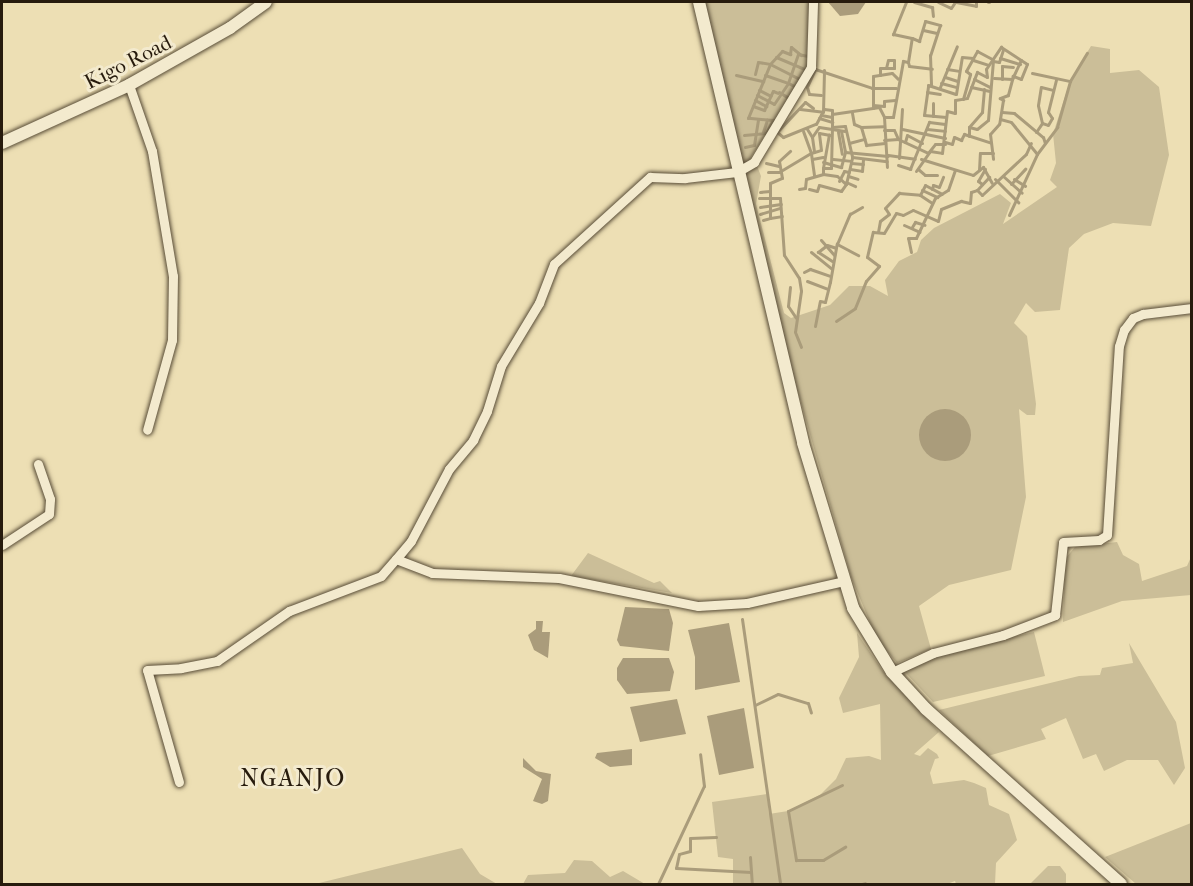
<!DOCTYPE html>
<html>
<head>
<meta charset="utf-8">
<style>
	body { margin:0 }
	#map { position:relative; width:1193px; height:886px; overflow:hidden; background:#eddfb4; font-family:"IM FELL French Canon",serif }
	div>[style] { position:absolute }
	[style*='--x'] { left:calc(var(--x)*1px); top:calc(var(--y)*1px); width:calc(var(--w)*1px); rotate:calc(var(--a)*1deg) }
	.green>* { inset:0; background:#cbbe98 }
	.water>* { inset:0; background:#aa9c7b }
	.round { border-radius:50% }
	.stream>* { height:3px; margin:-1.5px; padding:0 1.5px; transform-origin:1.5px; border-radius:1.5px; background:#aa9c7b }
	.roads { filter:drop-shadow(0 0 2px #584c37) drop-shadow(0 0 2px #584c37) }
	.street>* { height:9px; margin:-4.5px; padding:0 4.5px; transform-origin:4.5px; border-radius:4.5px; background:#f3eace }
	.secondary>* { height:12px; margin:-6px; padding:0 6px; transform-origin:6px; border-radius:6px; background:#f3eace }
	span { translate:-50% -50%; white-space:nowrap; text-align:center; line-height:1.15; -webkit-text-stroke:6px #f3eace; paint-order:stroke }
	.street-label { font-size:21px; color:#271b0d }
	.quarter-label { font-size:24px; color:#271b0d; letter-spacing:1.5px }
	.frame { position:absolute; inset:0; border:3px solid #271b0d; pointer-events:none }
</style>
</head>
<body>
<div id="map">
	<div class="green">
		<div style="clip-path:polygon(705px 2px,815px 2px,806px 70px,748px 162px,741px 163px)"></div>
		<div style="clip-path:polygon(1091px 46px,1110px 49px,1110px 73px,1139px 70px,1159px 87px,1169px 155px,1151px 226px,1113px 223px,1084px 234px,1069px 248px,1060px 310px,1035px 312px,1026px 303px,1014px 323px,1027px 336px,1036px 404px,1035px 415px,1027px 415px,1019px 409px,1026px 497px,1011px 570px,949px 585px,919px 606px,931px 649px,897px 663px,877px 639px,851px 577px,791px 368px,744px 175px,757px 166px,761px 176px,756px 204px,784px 313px,791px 318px,830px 305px,849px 286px,870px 286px,888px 296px,885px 280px,899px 261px,917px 252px,921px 240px,934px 228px,1000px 194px,1011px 203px,1003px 224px,1057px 187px,1050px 180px,1056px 163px,1053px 134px,1070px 81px)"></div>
		<div style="clip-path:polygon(1117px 542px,1123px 555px,1139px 564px,1142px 581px,1187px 566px,1191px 557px,1191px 595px,1122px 601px,1063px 622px,1065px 559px,1075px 547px)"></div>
		<div style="clip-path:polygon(588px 553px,654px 583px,660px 581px,672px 593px,571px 576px)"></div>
		<div style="clip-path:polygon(1034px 632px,1045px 676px,933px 702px,904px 671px,938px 654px)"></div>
		<div style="clip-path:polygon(857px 633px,882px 670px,939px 732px,914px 754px,920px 756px,928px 748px,937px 754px,939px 758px,935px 759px,930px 773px,933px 784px,964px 780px,974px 783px,986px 788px,989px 805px,1009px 814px,1017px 840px,996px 863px,995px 884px,956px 884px,955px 881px,947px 884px,733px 884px,733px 859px,718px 857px,712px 802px,767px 794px,769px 814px,788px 811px,820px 795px,836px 779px,846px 758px,869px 756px,881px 760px,880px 704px,843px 713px,839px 698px,859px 657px)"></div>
		<div style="clip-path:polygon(1129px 643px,1176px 722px,1185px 768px,1174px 785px,1158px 760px,1127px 760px,1104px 771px,1096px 754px,1083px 759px,1066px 718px,1041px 729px,1046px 739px,988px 756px,939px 710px,1079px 676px,1100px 675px,1102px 668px,1133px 663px)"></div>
		<div style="clip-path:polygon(1191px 823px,1191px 884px,1136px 884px,1105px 857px)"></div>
		<div style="clip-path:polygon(462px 848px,480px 874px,497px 884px,315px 884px)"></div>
		<div style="clip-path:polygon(574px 860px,592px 861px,610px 877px,623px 871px,645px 884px,523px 884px,528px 875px,565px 873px)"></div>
		<div style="clip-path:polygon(1048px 866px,1060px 866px,1066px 874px,1066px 884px,1030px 884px)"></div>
	</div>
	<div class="water">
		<div style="clip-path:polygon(828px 2px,866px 2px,858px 14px,840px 16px)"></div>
		<div class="round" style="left:919px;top:409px;width:52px;height:52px"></div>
		<div style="clip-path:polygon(625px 607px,669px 609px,673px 623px,669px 651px,620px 646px,617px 640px)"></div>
		<div style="clip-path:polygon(536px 621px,543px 621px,542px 632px,550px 632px,548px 658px,534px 650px,528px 635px,536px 629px)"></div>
		<div style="clip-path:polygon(729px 623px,740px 682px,695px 690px,695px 657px,688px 630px)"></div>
		<div style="clip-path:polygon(623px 658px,669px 658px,674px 672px,670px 691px,627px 694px,617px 680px,617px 668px)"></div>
		<div style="clip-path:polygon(677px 699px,686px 734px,640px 742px,630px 707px)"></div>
		<div style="clip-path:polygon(744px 708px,754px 768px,719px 775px,707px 716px)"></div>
		<div style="clip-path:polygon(632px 749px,632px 765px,610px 767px,595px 758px,597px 753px)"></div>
		<div style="clip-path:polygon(523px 758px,536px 771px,551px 774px,548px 801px,542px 804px,533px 801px,542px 779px,523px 767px)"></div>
	</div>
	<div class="stream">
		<div style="--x:906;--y:2;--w:35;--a:112"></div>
		<div style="--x:893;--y:34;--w:19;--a:12"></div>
		<div style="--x:914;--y:2;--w:19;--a:16"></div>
		<div style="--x:932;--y:7;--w:9;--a:84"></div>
		<div style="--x:938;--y:2;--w:14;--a:25"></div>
		<div style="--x:951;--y:8;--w:7;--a:-56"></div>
		<div style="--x:956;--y:2;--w:20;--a:11"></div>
		<div style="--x:976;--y:6;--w:4;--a:-90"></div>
		<div style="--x:988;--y:2;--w:1;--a:0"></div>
		<div style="--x:923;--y:30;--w:14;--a:12"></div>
		<div style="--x:776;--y:57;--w:33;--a:23"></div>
		<div style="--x:1000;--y:58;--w:21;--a:17"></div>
		<div style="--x:973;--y:60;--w:16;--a:18"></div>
		<div style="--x:993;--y:61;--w:6;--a:9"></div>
		<div style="--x:999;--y:62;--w:13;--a:-72"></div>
		<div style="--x:908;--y:62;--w:4;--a:76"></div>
		<div style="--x:909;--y:66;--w:23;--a:7"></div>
		<div style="--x:886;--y:68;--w:8;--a:0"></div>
		<div style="--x:894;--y:68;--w:8;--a:-90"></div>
		<div style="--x:947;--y:69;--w:12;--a:9"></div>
		<div style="--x:1032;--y:73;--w:39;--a:12"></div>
		<div style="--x:755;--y:74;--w:12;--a:-76"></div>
		<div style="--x:758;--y:62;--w:12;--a:9"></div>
		<div style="--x:770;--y:64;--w:35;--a:27"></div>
		<div style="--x:736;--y:75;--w:28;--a:13"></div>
		<div style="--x:765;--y:75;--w:24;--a:19"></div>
		<div style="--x:880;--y:75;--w:7;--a:-90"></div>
		<div style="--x:880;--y:68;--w:6;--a:0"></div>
		<div style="--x:886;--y:68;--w:8;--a:-76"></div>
		<div style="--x:888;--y:60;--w:6;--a:0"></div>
		<div style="--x:945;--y:77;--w:13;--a:18"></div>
		<div style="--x:994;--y:78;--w:18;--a:3"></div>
		<div style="--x:1012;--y:79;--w:21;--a:-65"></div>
		<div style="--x:974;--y:79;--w:18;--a:27"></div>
		<div style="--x:1002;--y:79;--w:13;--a:-90"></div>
		<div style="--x:1002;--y:66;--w:11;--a:5"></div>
		<div style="--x:941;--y:83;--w:16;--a:15"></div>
		<div style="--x:796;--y:87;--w:9;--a:-153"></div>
		<div style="--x:788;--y:83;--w:31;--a:-71"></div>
		<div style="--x:798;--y:54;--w:10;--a:11"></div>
		<div style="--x:940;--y:87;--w:44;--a:-67.5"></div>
		<div style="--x:971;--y:87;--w:19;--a:12"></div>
		<div style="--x:759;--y:90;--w:13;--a:27"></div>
		<div style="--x:779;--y:92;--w:13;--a:32"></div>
		<div style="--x:927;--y:92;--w:13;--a:9"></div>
		<div style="--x:956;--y:94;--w:37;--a:-81"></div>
		<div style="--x:962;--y:57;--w:11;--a:5"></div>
		<div style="--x:757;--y:95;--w:19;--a:28"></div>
		<div style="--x:774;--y:104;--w:25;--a:-56"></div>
		<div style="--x:821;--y:95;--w:12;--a:-175"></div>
		<div style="--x:809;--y:94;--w:7;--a:-106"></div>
		<div style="--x:807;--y:87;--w:20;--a:-66"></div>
		<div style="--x:815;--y:69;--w:60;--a:18.4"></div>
		<div style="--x:872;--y:88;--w:24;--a:0"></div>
		<div style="--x:963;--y:99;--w:26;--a:-74"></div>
		<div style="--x:970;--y:74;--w:5;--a:-143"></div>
		<div style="--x:966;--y:71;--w:23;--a:-61"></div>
		<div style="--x:977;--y:51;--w:17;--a:28"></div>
		<div style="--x:755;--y:100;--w:13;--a:29"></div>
		<div style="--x:873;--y:105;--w:11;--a:5"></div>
		<div style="--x:884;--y:106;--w:5;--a:-90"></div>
		<div style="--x:884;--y:101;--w:11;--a:-5"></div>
		<div style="--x:753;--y:106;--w:12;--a:20"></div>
		<div style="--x:764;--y:110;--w:21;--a:-65"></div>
		<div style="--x:773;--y:91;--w:5;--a:22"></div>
		<div style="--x:813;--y:108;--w:10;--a:-143"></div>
		<div style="--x:805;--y:102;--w:41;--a:133"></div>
		<div style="--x:777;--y:132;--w:8;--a:40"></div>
		<div style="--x:783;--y:137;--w:35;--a:-22"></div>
		<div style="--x:816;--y:124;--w:17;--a:-62"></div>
		<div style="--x:824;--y:109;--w:8;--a:7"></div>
		<div style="--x:832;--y:110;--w:4;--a:90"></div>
		<div style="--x:832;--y:114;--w:48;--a:-8.5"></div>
		<div style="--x:879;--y:107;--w:11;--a:63"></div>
		<div style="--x:884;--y:117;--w:50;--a:86.6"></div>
		<div style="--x:873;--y:108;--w:32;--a:-90"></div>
		<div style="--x:873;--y:76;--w:19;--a:-9"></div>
		<div style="--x:892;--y:73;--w:8;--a:45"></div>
		<div style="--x:800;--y:109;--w:23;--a:7"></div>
		<div style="--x:823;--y:112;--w:42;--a:-88.6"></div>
		<div style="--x:1002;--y:112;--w:12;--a:5"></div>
		<div style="--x:1014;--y:113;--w:38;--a:40"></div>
		<div style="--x:1043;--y:137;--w:6;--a:72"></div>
		<div style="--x:852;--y:113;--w:11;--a:80"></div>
		<div style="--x:854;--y:124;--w:8;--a:23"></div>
		<div style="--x:861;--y:127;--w:23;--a:-2"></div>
		<div style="--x:832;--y:114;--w:13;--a:90"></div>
		<div style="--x:832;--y:127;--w:13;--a:-4"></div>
		<div style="--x:845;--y:126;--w:32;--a:77"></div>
		<div style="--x:852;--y:157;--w:35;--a:7"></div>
		<div style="--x:821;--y:115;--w:11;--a:10"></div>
		<div style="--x:933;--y:116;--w:13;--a:-90"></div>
		<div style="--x:884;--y:117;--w:9;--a:0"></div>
		<div style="--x:893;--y:117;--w:57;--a:-79.9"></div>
		<div style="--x:903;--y:61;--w:5;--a:11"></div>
		<div style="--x:908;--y:62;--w:24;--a:-81"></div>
		<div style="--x:912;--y:38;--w:8;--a:23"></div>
		<div style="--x:919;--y:41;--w:21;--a:-73"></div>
		<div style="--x:925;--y:21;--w:16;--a:15"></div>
		<div style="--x:940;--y:25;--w:32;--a:108"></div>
		<div style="--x:930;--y:55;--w:31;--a:88"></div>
		<div style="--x:946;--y:117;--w:22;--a:-175"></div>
		<div style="--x:924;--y:115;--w:30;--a:-82"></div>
		<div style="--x:928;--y:85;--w:29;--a:18"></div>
		<div style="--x:819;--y:118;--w:14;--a:17"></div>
		<div style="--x:1000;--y:119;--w:11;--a:15"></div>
		<div style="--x:1011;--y:122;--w:41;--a:50.9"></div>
		<div style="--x:1042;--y:123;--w:18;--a:-103"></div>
		<div style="--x:1038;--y:105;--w:18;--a:-81"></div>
		<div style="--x:1041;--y:87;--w:12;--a:14"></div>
		<div style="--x:861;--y:127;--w:19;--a:74"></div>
		<div style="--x:866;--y:145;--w:19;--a:-6"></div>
		<div style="--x:969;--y:127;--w:20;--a:-49"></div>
		<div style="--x:982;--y:112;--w:23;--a:-85"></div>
		<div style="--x:807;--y:129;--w:9;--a:58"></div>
		<div style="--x:812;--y:137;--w:12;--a:-55"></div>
		<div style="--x:819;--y:127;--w:26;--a:9"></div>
		<div style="--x:902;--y:129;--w:44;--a:11.8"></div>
		<div style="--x:927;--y:129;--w:18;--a:6"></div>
		<div style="--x:884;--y:130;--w:10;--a:0"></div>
		<div style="--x:894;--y:130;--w:10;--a:66"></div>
		<div style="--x:841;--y:131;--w:21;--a:79"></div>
		<div style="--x:763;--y:132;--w:13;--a:-72"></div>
		<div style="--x:838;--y:132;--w:22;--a:80"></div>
		<div style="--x:1036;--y:132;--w:11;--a:-56"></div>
		<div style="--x:1042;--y:123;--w:6;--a:18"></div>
		<div style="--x:1048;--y:125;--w:8;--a:-60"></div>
		<div style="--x:1052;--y:118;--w:7;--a:-124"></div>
		<div style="--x:1048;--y:112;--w:33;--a:-76"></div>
		<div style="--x:744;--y:135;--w:22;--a:-5"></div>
		<div style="--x:766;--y:133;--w:15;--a:-62"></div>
		<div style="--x:773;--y:120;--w:25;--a:-175"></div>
		<div style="--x:748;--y:118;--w:58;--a:-67.8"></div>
		<div style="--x:770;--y:64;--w:18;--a:-47"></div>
		<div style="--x:782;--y:51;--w:9;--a:21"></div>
		<div style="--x:790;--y:54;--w:7;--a:-82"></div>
		<div style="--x:791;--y:47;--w:13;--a:39"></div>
		<div style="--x:969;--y:136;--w:9;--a:-90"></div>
		<div style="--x:969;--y:127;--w:8;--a:14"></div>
		<div style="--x:977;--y:129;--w:14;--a:-39"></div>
		<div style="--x:988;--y:120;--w:59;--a:-85.2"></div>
		<div style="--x:812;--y:137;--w:15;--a:82"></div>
		<div style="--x:884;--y:140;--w:14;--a:-4"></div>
		<div style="--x:898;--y:139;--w:33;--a:25"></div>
		<div style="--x:928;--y:153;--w:11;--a:-52"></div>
		<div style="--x:935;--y:144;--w:10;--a:0"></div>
		<div style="--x:905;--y:142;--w:7;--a:-74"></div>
		<div style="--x:907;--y:135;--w:17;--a:28"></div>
		<div style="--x:945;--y:142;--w:7;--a:16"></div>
		<div style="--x:952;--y:144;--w:7;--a:-74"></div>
		<div style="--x:954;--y:137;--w:8;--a:23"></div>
		<div style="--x:961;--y:140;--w:7;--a:-63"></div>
		<div style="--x:964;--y:134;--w:28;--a:18"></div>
		<div style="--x:849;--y:143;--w:16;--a:-15"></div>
		<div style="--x:745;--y:147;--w:9;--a:-13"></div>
		<div style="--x:754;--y:145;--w:26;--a:-81"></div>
		<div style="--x:888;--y:155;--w:27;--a:8"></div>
		<div style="--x:899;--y:158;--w:49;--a:-86.5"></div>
		<div style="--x:812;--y:159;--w:11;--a:-10"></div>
		<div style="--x:833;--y:159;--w:18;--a:6"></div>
		<div style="--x:921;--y:159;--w:54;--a:17.1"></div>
		<div style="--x:973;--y:175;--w:13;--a:-39"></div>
		<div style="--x:983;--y:167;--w:18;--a:61"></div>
		<div style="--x:823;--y:162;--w:19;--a:16"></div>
		<div style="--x:841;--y:167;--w:16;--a:-75"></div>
		<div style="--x:845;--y:152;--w:43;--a:5.3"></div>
		<div style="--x:766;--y:163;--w:13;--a:13"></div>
		<div style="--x:851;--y:163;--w:12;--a:5"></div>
		<div style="--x:898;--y:165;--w:13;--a:18"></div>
		<div style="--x:910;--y:169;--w:51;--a:-68"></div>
		<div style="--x:929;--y:122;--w:16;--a:7"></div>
		<div style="--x:823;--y:168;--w:34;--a:-80"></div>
		<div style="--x:850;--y:169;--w:12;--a:9"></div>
		<div style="--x:862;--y:171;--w:12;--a:-85"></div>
		<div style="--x:918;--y:169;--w:9;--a:41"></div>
		<div style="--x:925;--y:175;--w:12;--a:0"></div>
		<div style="--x:979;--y:170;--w:17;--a:-87"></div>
		<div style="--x:980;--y:153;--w:13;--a:0"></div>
		<div style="--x:916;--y:171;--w:24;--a:-55"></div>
		<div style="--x:930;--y:151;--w:12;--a:9"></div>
		<div style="--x:942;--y:153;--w:42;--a:-83.2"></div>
		<div style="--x:947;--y:111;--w:8;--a:14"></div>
		<div style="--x:955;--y:113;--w:13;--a:-90"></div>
		<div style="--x:955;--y:100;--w:12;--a:-9"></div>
		<div style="--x:967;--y:98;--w:28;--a:-69"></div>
		<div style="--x:977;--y:72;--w:11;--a:27"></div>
		<div style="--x:987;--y:77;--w:8;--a:-97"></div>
		<div style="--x:986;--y:69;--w:27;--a:-56"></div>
		<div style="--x:1001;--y:47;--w:31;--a:33"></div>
		<div style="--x:1027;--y:64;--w:16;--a:112"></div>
		<div style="--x:1021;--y:79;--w:9;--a:-159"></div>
		<div style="--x:1013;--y:76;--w:20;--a:105"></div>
		<div style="--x:1008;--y:95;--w:9;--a:159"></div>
		<div style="--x:1000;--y:98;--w:4;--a:34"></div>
		<div style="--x:1003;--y:100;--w:24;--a:99"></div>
		<div style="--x:999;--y:124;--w:13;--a:132"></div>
		<div style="--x:990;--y:134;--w:25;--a:83"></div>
		<div style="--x:768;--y:172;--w:11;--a:0"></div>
		<div style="--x:779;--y:172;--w:37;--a:-31"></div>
		<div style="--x:811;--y:153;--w:23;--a:-110"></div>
		<div style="--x:823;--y:174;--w:6;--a:-90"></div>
		<div style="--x:823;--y:168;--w:8;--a:0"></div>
		<div style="--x:831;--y:168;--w:41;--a:-88.6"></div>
		<div style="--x:814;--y:175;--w:22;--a:-98"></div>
		<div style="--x:811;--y:153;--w:10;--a:-17"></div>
		<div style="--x:821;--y:150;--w:17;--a:-97"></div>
		<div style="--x:819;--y:133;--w:11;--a:10"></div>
		<div style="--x:848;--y:176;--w:10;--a:17"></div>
		<div style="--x:1003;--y:176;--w:25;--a:42"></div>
		<div style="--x:995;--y:179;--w:33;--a:45"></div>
		<div style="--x:1014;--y:179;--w:13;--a:32"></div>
		<div style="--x:839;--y:181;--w:11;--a:-63"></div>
		<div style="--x:844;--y:171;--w:5;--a:11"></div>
		<div style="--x:846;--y:182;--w:10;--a:24"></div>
		<div style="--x:982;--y:184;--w:5;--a:-143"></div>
		<div style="--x:978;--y:181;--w:14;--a:-60"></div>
		<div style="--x:1011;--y:184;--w:21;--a:-47"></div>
		<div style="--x:799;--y:189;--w:6;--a:-9"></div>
		<div style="--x:805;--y:188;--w:9;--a:-84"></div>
		<div style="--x:806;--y:179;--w:18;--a:-16"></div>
		<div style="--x:823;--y:174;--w:14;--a:8"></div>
		<div style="--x:837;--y:176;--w:12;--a:42"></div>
		<div style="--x:846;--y:184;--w:28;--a:-77"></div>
		<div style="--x:809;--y:189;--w:8;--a:14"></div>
		<div style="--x:817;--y:191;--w:6;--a:-72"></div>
		<div style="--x:819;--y:185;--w:23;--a:15"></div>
		<div style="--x:841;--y:191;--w:9;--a:-54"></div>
		<div style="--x:932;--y:189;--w:4;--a:-76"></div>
		<div style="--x:933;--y:185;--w:6;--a:18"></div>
		<div style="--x:939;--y:187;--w:11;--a:-68"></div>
		<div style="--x:922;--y:190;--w:17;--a:25"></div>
		<div style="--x:977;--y:190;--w:18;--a:-47"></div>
		<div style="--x:760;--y:192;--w:10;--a:-6"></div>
		<div style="--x:920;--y:195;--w:14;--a:34"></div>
		<div style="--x:759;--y:198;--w:21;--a:0"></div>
		<div style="--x:780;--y:198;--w:57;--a:86"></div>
		<div style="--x:784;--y:255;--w:27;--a:57"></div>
		<div style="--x:799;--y:278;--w:13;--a:81"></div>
		<div style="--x:801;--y:291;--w:41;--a:98.3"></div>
		<div style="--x:795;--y:332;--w:16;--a:68"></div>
		<div style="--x:760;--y:207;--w:21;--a:-8"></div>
		<div style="--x:760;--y:214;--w:21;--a:-17"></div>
		<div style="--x:1009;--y:215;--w:67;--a:-65.3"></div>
		<div style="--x:1037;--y:154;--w:34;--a:-53"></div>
		<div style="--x:1057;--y:127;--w:48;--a:-74.2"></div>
		<div style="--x:1070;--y:81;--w:33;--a:-59"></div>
		<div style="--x:770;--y:218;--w:12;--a:-9"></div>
		<div style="--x:763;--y:220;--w:7;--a:-16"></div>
		<div style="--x:770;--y:218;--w:35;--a:-90"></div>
		<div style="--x:770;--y:183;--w:13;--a:-23"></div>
		<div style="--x:782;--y:178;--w:17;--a:-100"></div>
		<div style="--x:779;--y:161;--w:15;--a:-42"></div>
		<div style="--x:904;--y:225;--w:17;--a:24"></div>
		<div style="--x:912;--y:227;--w:6;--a:-59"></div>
		<div style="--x:915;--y:222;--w:10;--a:17"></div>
		<div style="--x:878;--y:232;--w:11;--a:-80"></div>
		<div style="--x:880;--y:221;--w:11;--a:-38"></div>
		<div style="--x:889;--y:214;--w:7;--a:-124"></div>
		<div style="--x:885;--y:208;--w:21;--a:-47"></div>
		<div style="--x:899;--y:193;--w:21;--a:5"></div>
		<div style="--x:920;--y:195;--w:11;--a:-63"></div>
		<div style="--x:925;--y:185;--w:19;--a:28"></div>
		<div style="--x:821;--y:240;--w:20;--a:49"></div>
		<div style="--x:837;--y:244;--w:33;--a:-67"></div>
		<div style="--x:850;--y:214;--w:14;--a:-30"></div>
		<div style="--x:811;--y:252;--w:26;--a:39"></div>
		<div style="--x:911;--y:252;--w:14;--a:-102"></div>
		<div style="--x:908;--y:238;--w:8;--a:0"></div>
		<div style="--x:916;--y:238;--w:44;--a:-64.6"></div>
		<div style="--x:935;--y:198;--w:15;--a:-32"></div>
		<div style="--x:948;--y:190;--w:21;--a:-71"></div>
		<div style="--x:832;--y:261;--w:17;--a:-147"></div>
		<div style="--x:818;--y:252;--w:11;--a:-38"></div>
		<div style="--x:827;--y:245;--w:9;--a:18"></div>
		<div style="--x:804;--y:272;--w:7;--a:-27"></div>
		<div style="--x:810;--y:269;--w:21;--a:19"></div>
		<div style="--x:807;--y:281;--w:22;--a:21"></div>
		<div style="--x:790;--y:287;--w:19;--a:96"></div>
		<div style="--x:788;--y:306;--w:14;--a:56"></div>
		<div style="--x:836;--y:321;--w:23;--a:-34"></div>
		<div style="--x:855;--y:308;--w:29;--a:-68"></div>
		<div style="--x:866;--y:281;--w:20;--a:-49"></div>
		<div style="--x:879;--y:266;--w:15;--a:-143"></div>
		<div style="--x:867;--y:257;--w:26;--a:-77"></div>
		<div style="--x:873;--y:232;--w:11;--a:5"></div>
		<div style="--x:884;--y:233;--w:23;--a:-59"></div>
		<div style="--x:896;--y:213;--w:7;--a:16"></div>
		<div style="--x:903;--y:215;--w:11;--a:-27"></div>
		<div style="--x:913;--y:210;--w:27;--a:24"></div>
		<div style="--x:938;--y:221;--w:12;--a:-76"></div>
		<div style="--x:941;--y:209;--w:22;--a:-22"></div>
		<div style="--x:961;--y:201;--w:9;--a:13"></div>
		<div style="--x:970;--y:203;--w:11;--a:-85"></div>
		<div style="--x:971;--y:192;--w:6;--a:-18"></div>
		<div style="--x:977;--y:190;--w:7;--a:45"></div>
		<div style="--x:982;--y:195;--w:60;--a:-43"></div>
		<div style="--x:1026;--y:154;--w:12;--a:-66"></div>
		<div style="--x:815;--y:326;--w:25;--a:-79"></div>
		<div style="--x:820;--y:301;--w:5;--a:11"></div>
		<div style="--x:825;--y:302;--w:21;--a:-76"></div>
		<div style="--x:830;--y:282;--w:39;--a:-80"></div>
		<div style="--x:837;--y:244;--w:24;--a:28"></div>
		<div style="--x:742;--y:619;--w:268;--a:81.8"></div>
		<div style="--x:755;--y:705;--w:25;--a:-26"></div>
		<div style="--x:778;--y:694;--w:31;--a:17"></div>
		<div style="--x:808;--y:703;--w:10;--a:73"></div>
		<div style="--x:842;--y:785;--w:60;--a:154.3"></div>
		<div style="--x:788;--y:811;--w:50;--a:80.7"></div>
		<div style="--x:796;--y:860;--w:27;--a:0"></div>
		<div style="--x:823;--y:860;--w:26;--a:-31"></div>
		<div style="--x:716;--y:837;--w:26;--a:178"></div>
		<div style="--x:690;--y:838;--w:13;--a:90"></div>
		<div style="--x:690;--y:851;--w:11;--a:165"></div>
		<div style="--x:679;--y:854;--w:14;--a:102"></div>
		<div style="--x:676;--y:868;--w:75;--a:3.1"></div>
		<div style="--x:750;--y:857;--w:27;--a:86"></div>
		<div style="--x:658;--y:884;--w:108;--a:-64.9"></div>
		<div style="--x:704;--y:786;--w:32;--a:-97"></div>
		<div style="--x:862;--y:884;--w:3;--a:-18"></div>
	</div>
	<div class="roads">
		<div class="street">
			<div style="--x:129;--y:85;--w:70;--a:70.8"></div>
			<div style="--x:152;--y:151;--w:127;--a:80.5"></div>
			<div style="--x:173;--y:276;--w:64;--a:90.9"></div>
			<div style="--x:172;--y:340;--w:93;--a:105.5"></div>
			<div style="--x:2;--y:545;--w:56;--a:-33.4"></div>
			<div style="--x:49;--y:514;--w:15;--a:-86"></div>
			<div style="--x:50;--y:499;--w:37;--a:-109"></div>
			<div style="--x:396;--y:559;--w:23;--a:-50"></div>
			<div style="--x:411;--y:541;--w:81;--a:-62.2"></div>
			<div style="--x:449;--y:469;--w:38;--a:-50"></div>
			<div style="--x:473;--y:440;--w:32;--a:-64"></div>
			<div style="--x:487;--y:411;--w:47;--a:-72.7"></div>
			<div style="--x:501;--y:366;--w:74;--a:-58.9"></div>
			<div style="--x:539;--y:303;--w:42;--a:-69"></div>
			<div style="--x:554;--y:264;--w:130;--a:-42.2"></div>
			<div style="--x:650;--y:177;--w:35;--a:2"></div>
			<div style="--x:685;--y:178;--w:52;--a:-6.6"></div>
			<div style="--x:737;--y:172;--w:20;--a:-30"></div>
			<div style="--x:754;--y:162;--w:111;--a:-59"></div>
			<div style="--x:811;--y:67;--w:65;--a:-88.2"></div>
			<div style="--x:892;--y:672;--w:45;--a:-24.9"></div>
			<div style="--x:933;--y:653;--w:72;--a:-14.4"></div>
			<div style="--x:1003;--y:635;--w:56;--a:-21"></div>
			<div style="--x:1055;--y:615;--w:73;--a:-83.7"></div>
			<div style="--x:1063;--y:542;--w:36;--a:-3"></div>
			<div style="--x:1099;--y:540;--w:9;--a:-32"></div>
			<div style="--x:1107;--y:535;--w:189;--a:-86.4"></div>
			<div style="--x:1119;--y:346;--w:17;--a:-73"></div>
			<div style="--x:1124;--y:330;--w:15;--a:-53"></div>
			<div style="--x:1133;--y:318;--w:11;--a:-22"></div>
			<div style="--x:1143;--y:314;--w:49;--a:-7"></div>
			<div style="--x:179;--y:782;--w:116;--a:-105.9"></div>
			<div style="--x:147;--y:670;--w:34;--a:-3"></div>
			<div style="--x:181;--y:668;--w:37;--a:-11"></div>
			<div style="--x:217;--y:661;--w:88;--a:-34.8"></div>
			<div style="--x:289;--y:611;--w:98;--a:-20.8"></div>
			<div style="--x:381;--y:576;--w:23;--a:-49"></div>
			<div style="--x:396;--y:559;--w:39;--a:21"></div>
			<div style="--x:432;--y:573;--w:127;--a:2.3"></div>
			<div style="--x:559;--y:578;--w:142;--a:11.4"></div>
			<div style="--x:698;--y:606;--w:49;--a:-3.5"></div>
			<div style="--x:747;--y:603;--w:99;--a:-12.8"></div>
		</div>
		<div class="secondary">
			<div style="--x:699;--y:2;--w:453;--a:76.7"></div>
			<div style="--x:803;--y:443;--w:172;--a:73.1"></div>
			<div style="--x:853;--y:608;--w:75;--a:58.6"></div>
			<div style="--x:892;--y:672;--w:50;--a:47.4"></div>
			<div style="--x:926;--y:709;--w:262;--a:41.9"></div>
			<div style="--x:2;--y:143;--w:140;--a:-24.5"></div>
			<div style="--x:129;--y:85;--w:116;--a:-29.4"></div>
			<div style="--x:230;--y:28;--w:44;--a:-35.8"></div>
		</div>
	</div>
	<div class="street-label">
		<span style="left:128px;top:62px;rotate:-27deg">Kigo Road</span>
	</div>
	<div class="quarter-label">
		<span style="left:293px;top:779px">NGANJO</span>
	</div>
	<div class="frame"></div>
</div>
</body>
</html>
